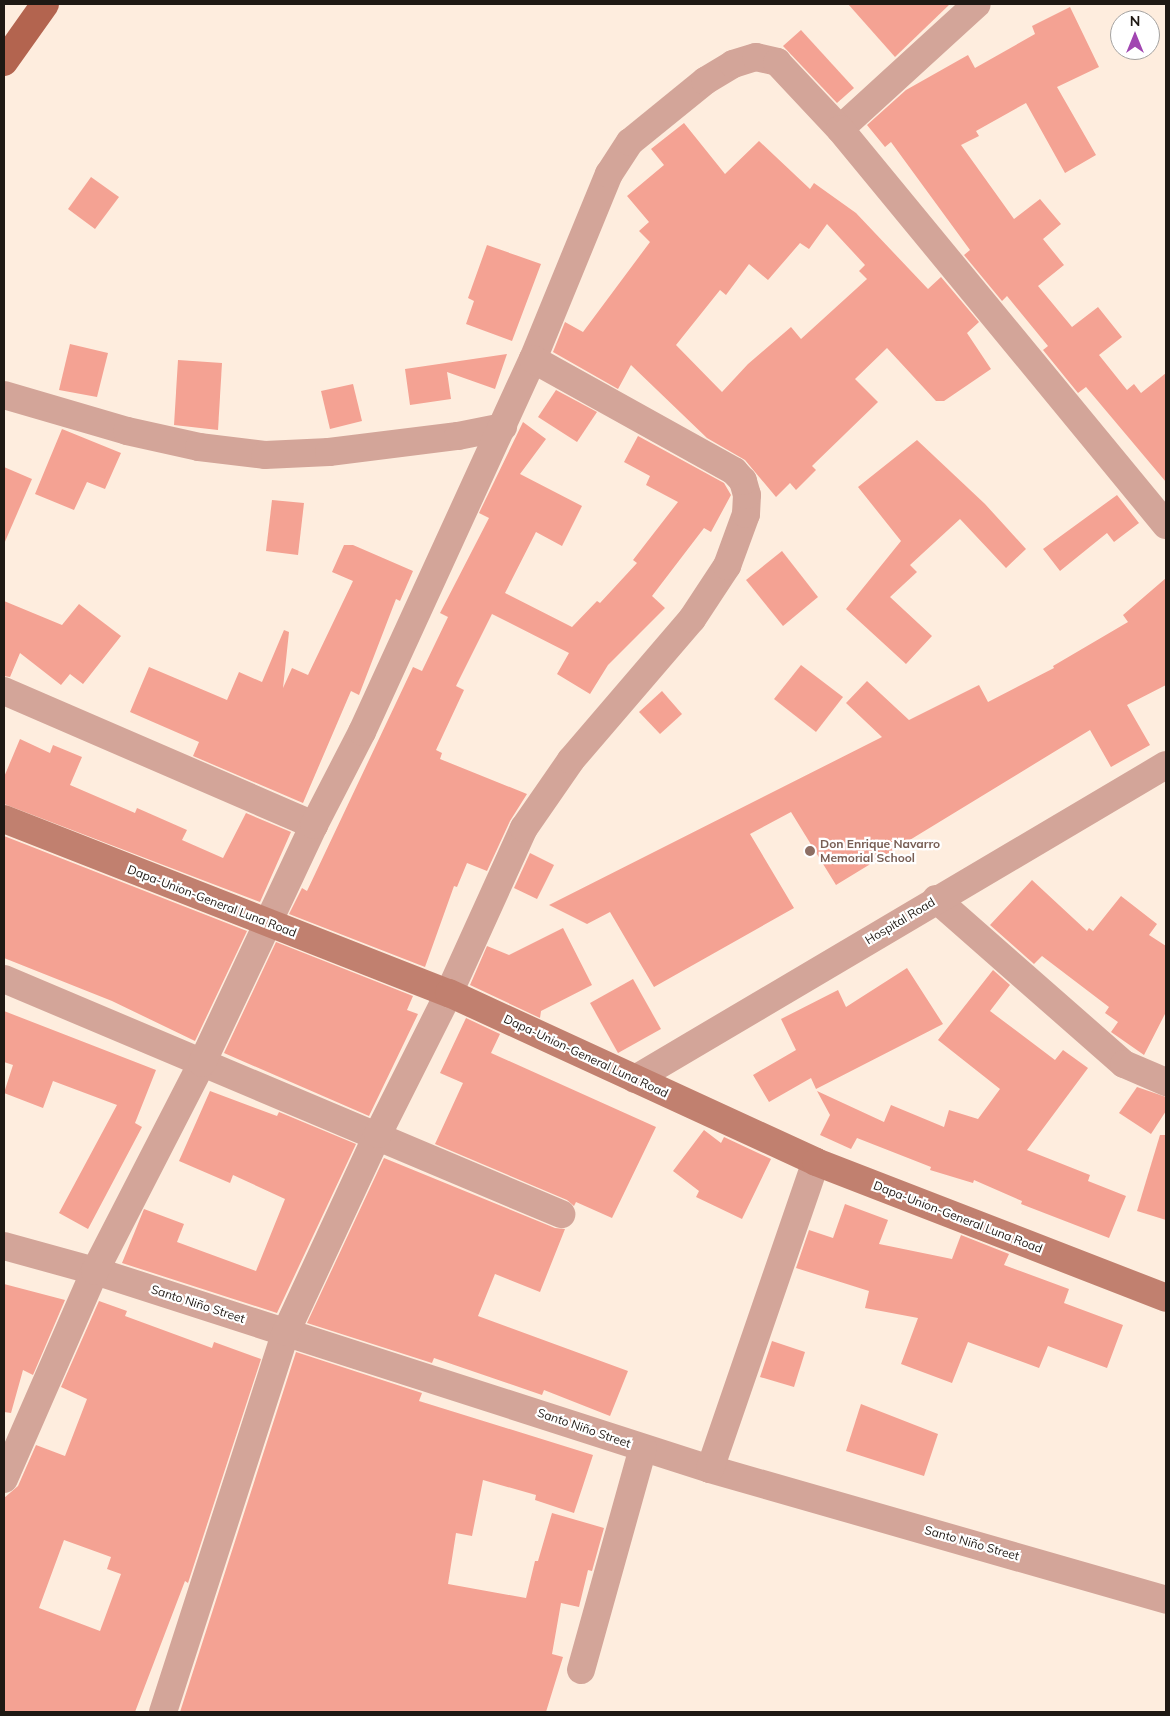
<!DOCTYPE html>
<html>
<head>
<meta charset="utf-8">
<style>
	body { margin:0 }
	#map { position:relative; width:1170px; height:1716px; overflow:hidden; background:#feedde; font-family:Mulish,sans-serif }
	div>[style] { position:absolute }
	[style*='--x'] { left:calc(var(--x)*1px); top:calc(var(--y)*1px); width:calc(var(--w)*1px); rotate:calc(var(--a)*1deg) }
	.building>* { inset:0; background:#f4a293 }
	.street>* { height:28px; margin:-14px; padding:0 14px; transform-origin:14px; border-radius:14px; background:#d3a599 }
	.secondary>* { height:28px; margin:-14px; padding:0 14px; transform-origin:14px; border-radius:14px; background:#c1806f }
	.primary>* { height:28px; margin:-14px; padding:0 14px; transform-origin:14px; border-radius:14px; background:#b3644f }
	.dots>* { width:14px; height:14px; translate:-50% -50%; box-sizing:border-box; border:2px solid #fff; border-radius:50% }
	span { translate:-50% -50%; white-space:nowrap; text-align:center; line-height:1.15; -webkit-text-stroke:4.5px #fff; paint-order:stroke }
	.education-label { font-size:12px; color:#785e54; font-weight:700 }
	.left { translate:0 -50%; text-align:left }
	.street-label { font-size:12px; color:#1f1914 }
	.frame { position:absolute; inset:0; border:5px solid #1f1914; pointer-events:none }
	.north { position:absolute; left:1110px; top:10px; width:50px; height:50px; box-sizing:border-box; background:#fff; border:1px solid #a5a3a1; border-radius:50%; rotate:0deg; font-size:14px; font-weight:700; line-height:20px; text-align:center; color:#1f1914 }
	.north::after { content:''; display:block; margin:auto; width:18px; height:22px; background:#a146b1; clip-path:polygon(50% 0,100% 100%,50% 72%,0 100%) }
</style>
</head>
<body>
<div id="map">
	<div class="building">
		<div style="clip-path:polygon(848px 4px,950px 4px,895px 57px)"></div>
		<div style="clip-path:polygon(1070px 7px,1099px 67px,1057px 87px,1096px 155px,1065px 173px,1026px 103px,976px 131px,979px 136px,961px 145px,1014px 219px,1040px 199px,1061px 224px,1043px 239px,1064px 265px,1038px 286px,1072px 327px,1098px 307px,1122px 337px,1099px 355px,1127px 390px,1134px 384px,1141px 393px,1166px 373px,1166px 482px,1086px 387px,1078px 393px,1043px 350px,1048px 346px,1007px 296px,1002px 301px,964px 255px,970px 250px,891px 142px,885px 147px,867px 125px,906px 90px,968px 55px,975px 68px,1035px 34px,1032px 26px)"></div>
		<div style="clip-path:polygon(801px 30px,854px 88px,837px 103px,783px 46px)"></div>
		<div style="clip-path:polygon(evenodd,684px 123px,725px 174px,759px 141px,810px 189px,814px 183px,856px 213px,928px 289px,941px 277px,979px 322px,967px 333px,991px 369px,944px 401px,936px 401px,887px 348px,855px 379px,878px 402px,812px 466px,816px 470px,796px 490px,790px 483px,776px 497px,745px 460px,707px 438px,631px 365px,618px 389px,553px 352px,565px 322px,583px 332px,650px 242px,639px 231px,649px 222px,627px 196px,664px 165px,651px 149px,684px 123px,827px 224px,865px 265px,859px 271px,867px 279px,801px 339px,791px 327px,748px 364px,722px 392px,676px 345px,720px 290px,726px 295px,749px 264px,768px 280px,800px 243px,809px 249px,827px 224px)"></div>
		<div style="clip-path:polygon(91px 177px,119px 197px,95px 229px,68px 209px)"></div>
		<div style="clip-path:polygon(487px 245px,541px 264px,512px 341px,466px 324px,474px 301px,468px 298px)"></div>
		<div style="clip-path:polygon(70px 344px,108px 353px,97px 397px,59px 390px)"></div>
		<div style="clip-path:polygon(507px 354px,495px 389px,447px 372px,451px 399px,410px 405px,405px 369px)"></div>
		<div style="clip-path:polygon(178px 360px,222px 363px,218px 430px,174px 425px)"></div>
		<div style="clip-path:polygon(353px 384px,362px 421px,330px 429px,321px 391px)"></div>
		<div style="clip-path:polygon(556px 390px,597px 412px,577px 442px,538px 417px)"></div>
		<div style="clip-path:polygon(523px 422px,546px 439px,520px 474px,582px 506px,562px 546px,536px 532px,505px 593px,572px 627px,597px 601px,600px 603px,637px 563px,633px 560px,678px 502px,646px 485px,650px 476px,624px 462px,638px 436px,724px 483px,731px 495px,711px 532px,704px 528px,652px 596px,665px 608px,608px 665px,590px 694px,557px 674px,569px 653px,492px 614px,456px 686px,464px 690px,436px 750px,442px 753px,440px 759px,527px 794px,510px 821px,487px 871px,467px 863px,457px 887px,454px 886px,425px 967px,289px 914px,302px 888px,307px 891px,413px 667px,422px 671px,448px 617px,440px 613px,489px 518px,479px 513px)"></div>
		<div style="clip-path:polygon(62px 429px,121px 453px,105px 489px,87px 482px,74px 510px,35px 494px)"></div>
		<div style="clip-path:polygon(917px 440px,985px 504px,1026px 549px,1006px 568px,960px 519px,910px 565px,917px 572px,890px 597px,932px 636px,906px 664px,846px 609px,901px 541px,858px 487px)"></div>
		<div style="clip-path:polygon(4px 467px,32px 479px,4px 544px)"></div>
		<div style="clip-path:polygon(1117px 495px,1139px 523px,1114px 542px,1107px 533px,1060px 571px,1043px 549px)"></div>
		<div style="clip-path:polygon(272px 500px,304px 503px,298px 555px,266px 551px)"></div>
		<div style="clip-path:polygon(344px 545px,353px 545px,413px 571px,400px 601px,396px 599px,359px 695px,351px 691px,303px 803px,193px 756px,199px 742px,130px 712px,149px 667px,227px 700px,239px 672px,262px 682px,284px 630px,289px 632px,283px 688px,292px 668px,308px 675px,353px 581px,332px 572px)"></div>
		<div style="clip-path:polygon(782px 551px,818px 597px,783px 626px,746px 580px)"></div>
		<div style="clip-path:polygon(1166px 578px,1166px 685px,1127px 705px,1150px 745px,1111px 767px,1090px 730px,836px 885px,791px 812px,750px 834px,794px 908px,654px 987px,610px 912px,587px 924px,549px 905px,882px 737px,846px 703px,867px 681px,909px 720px,979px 685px,988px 702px,1054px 668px,1053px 666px,1128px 622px,1123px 615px)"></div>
		<div style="clip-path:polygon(4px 601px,62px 625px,79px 604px,121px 636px,83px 684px,70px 674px,61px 685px,20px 653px,10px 677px,4px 676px)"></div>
		<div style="clip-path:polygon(801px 665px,843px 697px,816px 732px,774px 699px)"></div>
		<div style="clip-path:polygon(662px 691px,682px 714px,660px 734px,639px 712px)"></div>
		<div style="clip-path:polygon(20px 739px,50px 753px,53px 745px,82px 757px,70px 785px,135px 813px,137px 808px,187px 830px,182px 840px,223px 858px,246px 813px,291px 832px,260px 902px,4px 804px,4px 777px)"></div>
		<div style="clip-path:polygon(4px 836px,247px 931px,195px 1041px,112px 1001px,4px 958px)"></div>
		<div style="clip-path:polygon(530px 853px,554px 865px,537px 899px,514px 888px)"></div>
		<div style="clip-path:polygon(1032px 880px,1087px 931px,1089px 928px,1093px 931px,1121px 896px,1157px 924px,1149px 935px,1166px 946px,1166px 1012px,1144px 1055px,1111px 1032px,1118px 1022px,1105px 1013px,1109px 1007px,1042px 956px,1034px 964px,990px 925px)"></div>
		<div style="clip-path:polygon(563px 928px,592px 985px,541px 1011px,540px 1018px,470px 985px,487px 946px,509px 955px)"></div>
		<div style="clip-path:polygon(276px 942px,413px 996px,407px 1010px,418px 1014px,369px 1116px,224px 1053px)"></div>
		<div style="clip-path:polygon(907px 968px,943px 1024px,816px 1089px,811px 1078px,769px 1102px,753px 1075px,796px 1050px,781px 1019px,838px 990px,846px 1007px)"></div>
		<div style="clip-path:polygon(993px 970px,1010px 985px,990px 1011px,1055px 1060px,1063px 1050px,1088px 1068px,1027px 1150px,1090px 1175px,1088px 1181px,1126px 1196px,1109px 1238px,1021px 1204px,1022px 1201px,974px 1180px,973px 1183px,930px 1170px,931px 1167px,857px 1138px,851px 1149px,820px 1135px,830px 1115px,817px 1091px,884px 1122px,891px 1105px,944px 1127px,949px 1110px,978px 1119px,1000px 1089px,938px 1040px)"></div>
		<div style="clip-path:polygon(633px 979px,661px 1029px,618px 1053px,590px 1003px)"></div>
		<div style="clip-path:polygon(4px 1011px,156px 1070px,135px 1123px,142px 1127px,88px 1229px,59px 1213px,117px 1105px,53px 1081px,43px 1108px,4px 1093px,13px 1065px,4px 1062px)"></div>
		<div style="clip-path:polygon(466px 1018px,500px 1034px,491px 1053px,656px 1127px,612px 1218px,576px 1202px,574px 1206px,567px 1200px,435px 1144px,463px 1083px,440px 1073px)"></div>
		<div style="clip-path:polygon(1137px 1087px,1166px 1097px,1166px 1111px,1151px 1134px,1119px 1113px)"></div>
		<div style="clip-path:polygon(210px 1091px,277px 1116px,279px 1112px,356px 1144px,277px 1313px,122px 1263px,144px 1209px,184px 1224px,177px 1242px,256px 1271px,285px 1199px,233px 1175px,230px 1183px,179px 1161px)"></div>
		<div style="clip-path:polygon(704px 1130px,721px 1143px,724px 1137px,771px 1159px,742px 1219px,696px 1197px,699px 1191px,673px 1171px)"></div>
		<div style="clip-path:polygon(1160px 1135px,1166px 1135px,1166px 1220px,1137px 1211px)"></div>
		<div style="clip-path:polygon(384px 1158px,555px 1228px,565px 1229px,540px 1292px,495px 1274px,478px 1316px,628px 1371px,610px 1416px,544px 1390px,542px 1395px,434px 1358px,432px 1363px,307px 1323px)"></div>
		<div style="clip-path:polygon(845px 1204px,888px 1220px,879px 1244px,952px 1259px,961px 1235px,1009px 1254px,1004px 1265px,1069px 1289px,1064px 1303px,1123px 1325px,1107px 1368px,1048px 1346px,1039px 1368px,968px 1342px,952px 1383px,901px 1364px,918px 1318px,865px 1308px,869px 1291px,796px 1268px,809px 1230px,833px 1238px)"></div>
		<div style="clip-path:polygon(4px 1284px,65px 1300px,33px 1375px,23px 1370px,11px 1413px,4px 1412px)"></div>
		<div style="clip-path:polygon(evenodd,99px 1301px,127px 1311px,125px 1316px,212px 1348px,214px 1342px,261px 1359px,188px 1583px,185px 1581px,135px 1712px,4px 1712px,4px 1498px,18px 1486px,36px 1445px,65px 1456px,87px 1399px,61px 1387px,99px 1301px,64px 1540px,111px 1557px,107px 1569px,121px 1574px,100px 1631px,39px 1608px,64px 1540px)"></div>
		<div style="clip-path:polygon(772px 1341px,805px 1352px,794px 1387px,760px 1377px)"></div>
		<div style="clip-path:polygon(296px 1352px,422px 1393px,419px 1401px,593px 1455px,574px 1513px,535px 1500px,536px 1495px,483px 1480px,472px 1536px,456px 1533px,448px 1584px,526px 1598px,535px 1561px,538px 1561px,552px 1513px,604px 1528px,592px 1571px,588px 1570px,579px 1607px,561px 1603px,552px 1654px,563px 1657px,546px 1712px,180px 1712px)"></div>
		<div style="clip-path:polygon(861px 1404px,938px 1434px,924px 1476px,846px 1451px)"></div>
	</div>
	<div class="street">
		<div style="--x:840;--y:129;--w:185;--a:-42.4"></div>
		<div style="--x:4;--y:395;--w:128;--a:16.3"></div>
		<div style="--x:127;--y:431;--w:74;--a:12.5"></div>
		<div style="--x:199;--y:447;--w:66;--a:6.9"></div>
		<div style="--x:265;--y:455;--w:64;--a:-2.7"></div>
		<div style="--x:329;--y:452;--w:130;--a:-7.1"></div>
		<div style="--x:458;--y:436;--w:46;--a:-11.3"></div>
		<div style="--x:4;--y:691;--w:338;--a:23.4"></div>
		<div style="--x:936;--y:899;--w:250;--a:41.3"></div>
		<div style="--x:1124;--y:1064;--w:46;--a:23.2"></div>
		<div style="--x:4;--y:979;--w:605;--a:22.88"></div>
		<div style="--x:635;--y:1079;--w:617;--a:-30.6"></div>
		<div style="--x:4;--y:1246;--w:94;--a:15.4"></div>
		<div style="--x:95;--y:1271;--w:646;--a:17.85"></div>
		<div style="--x:710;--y:1469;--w:474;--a:16"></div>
		<div style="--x:710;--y:1469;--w:325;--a:-71"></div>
		<div style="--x:4;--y:1479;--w:227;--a:-66.4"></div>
		<div style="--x:95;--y:1271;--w:234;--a:-62.8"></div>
		<div style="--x:202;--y:1063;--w:263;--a:-64.8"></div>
		<div style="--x:314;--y:825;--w:105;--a:-62.7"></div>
		<div style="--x:362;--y:732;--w:410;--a:-65.4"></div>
		<div style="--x:533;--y:359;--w:200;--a:-67.7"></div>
		<div style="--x:609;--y:174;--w:38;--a:-57"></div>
		<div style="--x:630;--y:142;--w:97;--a:-39.1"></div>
		<div style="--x:705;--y:81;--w:33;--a:-31"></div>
		<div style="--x:733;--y:64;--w:24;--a:-17"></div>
		<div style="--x:756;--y:57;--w:22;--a:13"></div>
		<div style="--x:777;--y:62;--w:92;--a:46.8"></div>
		<div style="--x:840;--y:129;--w:513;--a:50.54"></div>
		<div style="--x:581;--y:1670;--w:230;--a:-74.4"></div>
		<div style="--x:163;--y:1712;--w:399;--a:-72.1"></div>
		<div style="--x:286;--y:1332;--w:218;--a:-65.1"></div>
		<div style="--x:378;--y:1134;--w:158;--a:-63.3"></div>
		<div style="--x:449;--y:993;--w:181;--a:-65.6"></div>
		<div style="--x:524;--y:828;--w:83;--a:-55.3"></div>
		<div style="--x:571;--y:760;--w:186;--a:-49.4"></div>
		<div style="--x:692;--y:619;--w:64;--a:-56.6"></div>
		<div style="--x:727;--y:566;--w:55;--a:-69.9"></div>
		<div style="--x:746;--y:514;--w:19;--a:-87"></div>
		<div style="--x:747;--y:495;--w:15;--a:-106"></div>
		<div style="--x:743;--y:481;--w:13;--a:-132"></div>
		<div style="--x:734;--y:471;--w:230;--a:-150.9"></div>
	</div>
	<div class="secondary">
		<div style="--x:4;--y:819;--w:478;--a:21.4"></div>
		<div style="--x:449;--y:993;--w:404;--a:24.7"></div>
		<div style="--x:816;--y:1162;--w:375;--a:21.2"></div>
	</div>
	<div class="primary">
		<div style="--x:4;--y:62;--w:71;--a:-54.7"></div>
	</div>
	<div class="dots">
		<div style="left:810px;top:851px;background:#8d6e63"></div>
	</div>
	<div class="education-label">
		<span class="left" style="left:820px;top:851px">Don Enrique Navarro<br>Memorial School</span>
	</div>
	<div class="street-label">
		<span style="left:212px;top:901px;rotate:21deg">Dapa-Union-General Luna Road</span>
		<span style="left:900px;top:921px;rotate:-31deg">Hospital Road</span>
		<span style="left:586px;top:1056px;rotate:25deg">Dapa-Union-General Luna Road</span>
		<span style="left:958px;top:1217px;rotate:21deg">Dapa-Union-General Luna Road</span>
		<span style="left:198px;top:1304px;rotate:18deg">Santo Niño Street</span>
		<span style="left:584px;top:1428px;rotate:19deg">Santo Niño Street</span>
		<span style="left:972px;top:1543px;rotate:16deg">Santo Niño Street</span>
	</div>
	<div class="frame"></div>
	<div class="north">N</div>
</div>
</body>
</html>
